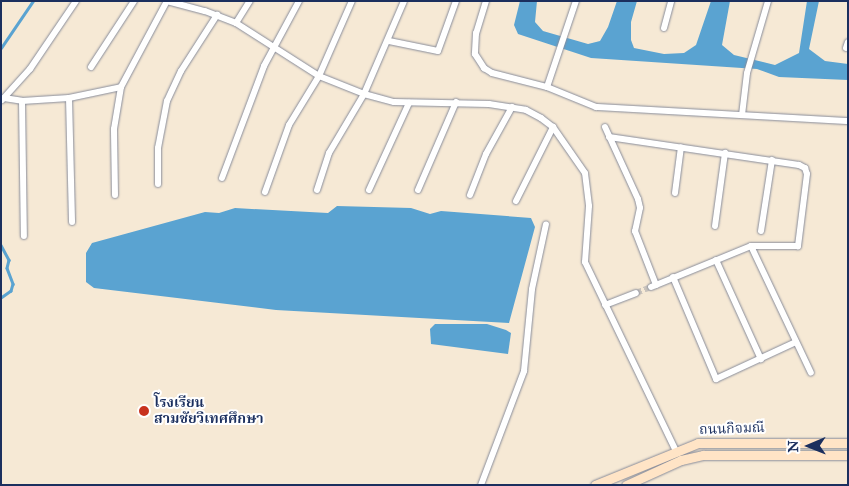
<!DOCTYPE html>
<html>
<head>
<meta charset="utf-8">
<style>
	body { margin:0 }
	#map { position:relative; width:849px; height:486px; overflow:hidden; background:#f6e9d5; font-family:"IM FELL Great Primer","Noto Serif Thai",serif }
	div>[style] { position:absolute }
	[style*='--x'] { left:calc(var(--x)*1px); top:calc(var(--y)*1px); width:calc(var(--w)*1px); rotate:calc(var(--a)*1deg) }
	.water>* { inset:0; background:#5aa3d1 }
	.stream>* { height:2.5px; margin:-1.25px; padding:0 1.25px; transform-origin:1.25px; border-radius:1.25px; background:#5aa3d1 }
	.minor-tunnel>* { height:6px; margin-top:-3px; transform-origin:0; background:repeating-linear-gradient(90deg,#cac4bd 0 6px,transparent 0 9px) }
	.roads { filter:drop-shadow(0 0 1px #888c9a) drop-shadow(0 0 1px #888c9a) }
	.minor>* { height:6px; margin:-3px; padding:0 3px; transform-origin:3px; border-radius:3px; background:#fff }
	.secondary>* { height:9px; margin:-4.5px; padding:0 4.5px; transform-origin:4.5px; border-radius:4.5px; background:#ffe4c6 }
	.dots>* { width:14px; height:14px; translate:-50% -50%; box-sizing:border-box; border:2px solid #fff; border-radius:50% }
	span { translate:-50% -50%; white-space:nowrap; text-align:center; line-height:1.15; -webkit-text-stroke:4px #fff; paint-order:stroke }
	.poi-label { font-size:14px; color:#1b2f5e; font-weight:700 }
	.left { translate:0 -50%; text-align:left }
	.street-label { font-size:14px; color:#1b2f5e }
	.frame { position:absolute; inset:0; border:2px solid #1b2f5e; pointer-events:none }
	.north { position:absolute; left:784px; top:421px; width:50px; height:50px; -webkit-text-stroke:4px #fff; paint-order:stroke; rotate:269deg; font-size:14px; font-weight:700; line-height:20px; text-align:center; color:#1b2f5e }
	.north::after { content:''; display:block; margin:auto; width:18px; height:22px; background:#1b2f5e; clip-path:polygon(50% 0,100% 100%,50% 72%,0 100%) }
</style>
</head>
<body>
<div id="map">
	<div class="water">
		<div style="clip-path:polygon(520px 1px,537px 1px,535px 22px,543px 31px,588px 44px,600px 41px,608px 27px,617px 1px,637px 1px,631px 22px,631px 40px,634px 48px,664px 54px,684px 53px,696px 45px,711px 1px,730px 1px,722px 45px,734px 55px,775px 65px,799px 53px,807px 1px,819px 1px,809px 49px,825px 61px,848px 64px,848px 80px,779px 77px,757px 69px,591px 58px,518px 34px,514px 25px)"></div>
		<div style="clip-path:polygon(337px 206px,411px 208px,430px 214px,441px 211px,531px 218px,535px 227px,509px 323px,276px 310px,94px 288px,86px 282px,86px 253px,92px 243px,205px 212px,219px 213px,235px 208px,328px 213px)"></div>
		<div style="clip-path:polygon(435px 324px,487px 324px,506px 330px,511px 333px,508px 354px,431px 344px,430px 329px)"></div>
	</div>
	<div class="stream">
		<div style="--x:1;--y:48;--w:57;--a:-55.8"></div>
		<div style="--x:1;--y:245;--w:17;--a:62"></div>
		<div style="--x:9;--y:260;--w:8;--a:104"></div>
		<div style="--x:7;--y:268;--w:17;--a:69"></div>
		<div style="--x:13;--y:284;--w:7;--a:106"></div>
		<div style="--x:11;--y:291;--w:12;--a:145"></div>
	</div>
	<div class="minor-tunnel">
		<div style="--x:636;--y:293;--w:16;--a:-22"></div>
	</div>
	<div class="roads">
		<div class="minor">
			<div style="--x:486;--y:1;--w:34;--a:107"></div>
			<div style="--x:476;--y:33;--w:21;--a:93"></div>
			<div style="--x:475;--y:54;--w:17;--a:57"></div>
			<div style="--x:484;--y:68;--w:9;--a:32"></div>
			<div style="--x:492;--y:73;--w:57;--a:14.3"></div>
			<div style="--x:547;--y:87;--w:53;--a:22.2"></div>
			<div style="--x:596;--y:107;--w:252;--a:3.2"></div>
			<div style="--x:236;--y:23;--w:26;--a:-58"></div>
			<div style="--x:664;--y:28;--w:28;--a:-75"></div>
			<div style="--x:389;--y:41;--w:50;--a:11.5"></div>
			<div style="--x:438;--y:51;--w:53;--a:-70.2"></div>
			<div style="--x:846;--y:48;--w:6;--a:-72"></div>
			<div style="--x:91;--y:67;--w:79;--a:-56.9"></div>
			<div style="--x:547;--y:87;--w:91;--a:-71.4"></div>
			<div style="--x:4;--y:98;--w:18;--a:9"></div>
			<div style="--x:22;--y:101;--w:47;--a:-3.7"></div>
			<div style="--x:69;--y:98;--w:53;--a:-11.9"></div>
			<div style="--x:121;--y:87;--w:98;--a:-61.9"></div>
			<div style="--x:167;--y:1;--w:39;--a:15"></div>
			<div style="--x:205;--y:11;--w:33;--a:21"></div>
			<div style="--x:236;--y:23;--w:98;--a:32.6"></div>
			<div style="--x:319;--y:76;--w:48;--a:21.8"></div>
			<div style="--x:364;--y:94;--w:31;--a:15"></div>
			<div style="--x:394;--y:102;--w:95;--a:1.2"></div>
			<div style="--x:489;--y:104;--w:37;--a:9"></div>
			<div style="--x:526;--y:110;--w:17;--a:28"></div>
			<div style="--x:541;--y:118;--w:15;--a:37"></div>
			<div style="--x:553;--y:127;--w:56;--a:55.2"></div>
			<div style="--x:585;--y:173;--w:33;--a:83"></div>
			<div style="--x:589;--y:206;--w:56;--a:94.1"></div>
			<div style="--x:585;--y:262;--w:208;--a:64.3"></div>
			<div style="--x:69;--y:98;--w:124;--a:88.6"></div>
			<div style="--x:2;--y:100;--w:42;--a:-47.9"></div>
			<div style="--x:30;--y:69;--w:82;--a:-55.9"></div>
			<div style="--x:22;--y:101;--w:135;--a:89.2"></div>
			<div style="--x:742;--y:115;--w:42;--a:-83.2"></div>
			<div style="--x:747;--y:73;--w:75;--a:-73.7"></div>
			<div style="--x:605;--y:127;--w:79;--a:65.4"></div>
			<div style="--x:638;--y:199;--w:9;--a:77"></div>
			<div style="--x:640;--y:208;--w:24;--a:102"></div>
			<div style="--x:635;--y:231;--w:58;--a:68.7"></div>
			<div style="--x:609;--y:137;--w:192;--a:8.4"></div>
			<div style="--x:799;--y:165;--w:7;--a:27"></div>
			<div style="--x:805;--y:168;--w:6;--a:72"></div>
			<div style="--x:807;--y:174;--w:73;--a:97.1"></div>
			<div style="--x:798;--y:246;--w:47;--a:180"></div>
			<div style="--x:751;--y:246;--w:108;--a:157.7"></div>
			<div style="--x:222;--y:178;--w:120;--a:-69.4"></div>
			<div style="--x:264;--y:66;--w:74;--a:-61.7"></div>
			<div style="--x:158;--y:184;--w:36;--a:-90"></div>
			<div style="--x:158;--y:148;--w:48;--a:-79.2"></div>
			<div style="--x:167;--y:101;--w:33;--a:-65"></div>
			<div style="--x:181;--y:71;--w:67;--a:-57.3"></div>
			<div style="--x:317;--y:190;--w:39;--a:-72"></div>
			<div style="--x:329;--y:153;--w:69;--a:-59.3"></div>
			<div style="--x:364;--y:94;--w:101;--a:-66.7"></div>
			<div style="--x:369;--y:190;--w:96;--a:-65.3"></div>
			<div style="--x:418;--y:190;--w:96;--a:-66.6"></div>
			<div style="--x:265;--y:192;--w:71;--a:-70.3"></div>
			<div style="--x:289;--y:125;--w:57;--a:-58.5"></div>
			<div style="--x:319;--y:76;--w:82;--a:-66.3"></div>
			<div style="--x:675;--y:193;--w:46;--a:-82.6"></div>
			<div style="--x:115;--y:195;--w:66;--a:-90.9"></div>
			<div style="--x:114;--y:129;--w:43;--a:-80.5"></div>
			<div style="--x:470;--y:195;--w:44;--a:-68.7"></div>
			<div style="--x:486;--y:154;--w:54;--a:-61"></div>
			<div style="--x:516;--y:201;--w:83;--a:-63.4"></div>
			<div style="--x:715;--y:226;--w:74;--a:-82.2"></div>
			<div style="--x:761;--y:231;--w:72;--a:-81.2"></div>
			<div style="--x:751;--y:246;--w:140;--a:64.7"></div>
			<div style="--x:716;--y:260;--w:109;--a:65.6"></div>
			<div style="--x:673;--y:277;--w:111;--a:67.1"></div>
			<div style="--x:716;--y:379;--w:88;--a:-24.8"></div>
			<div style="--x:605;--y:305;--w:33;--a:-21"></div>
			<div style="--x:481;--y:485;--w:122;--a:-69.3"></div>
			<div style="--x:524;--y:371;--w:82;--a:-84.4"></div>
			<div style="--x:532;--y:289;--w:66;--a:-77.8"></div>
		</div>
		<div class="secondary">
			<div style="--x:595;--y:485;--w:111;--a:-22.2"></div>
			<div style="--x:698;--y:443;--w:150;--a:0"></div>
			<div style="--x:626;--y:485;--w:60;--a:-24.4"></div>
			<div style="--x:681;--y:460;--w:23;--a:-13"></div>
			<div style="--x:703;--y:455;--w:145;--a:0"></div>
		</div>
	</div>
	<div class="dots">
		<div style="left:144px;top:411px;background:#c8321e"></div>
	</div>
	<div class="poi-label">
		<span class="left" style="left:154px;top:411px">โรงเรียน<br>สามชัยวิเทศศึกษา</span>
	</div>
	<div class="street-label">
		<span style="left:732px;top:429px;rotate:-2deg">ถนนกิจมณี</span>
	</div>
	<div class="frame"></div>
	<div class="north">N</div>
</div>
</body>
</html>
